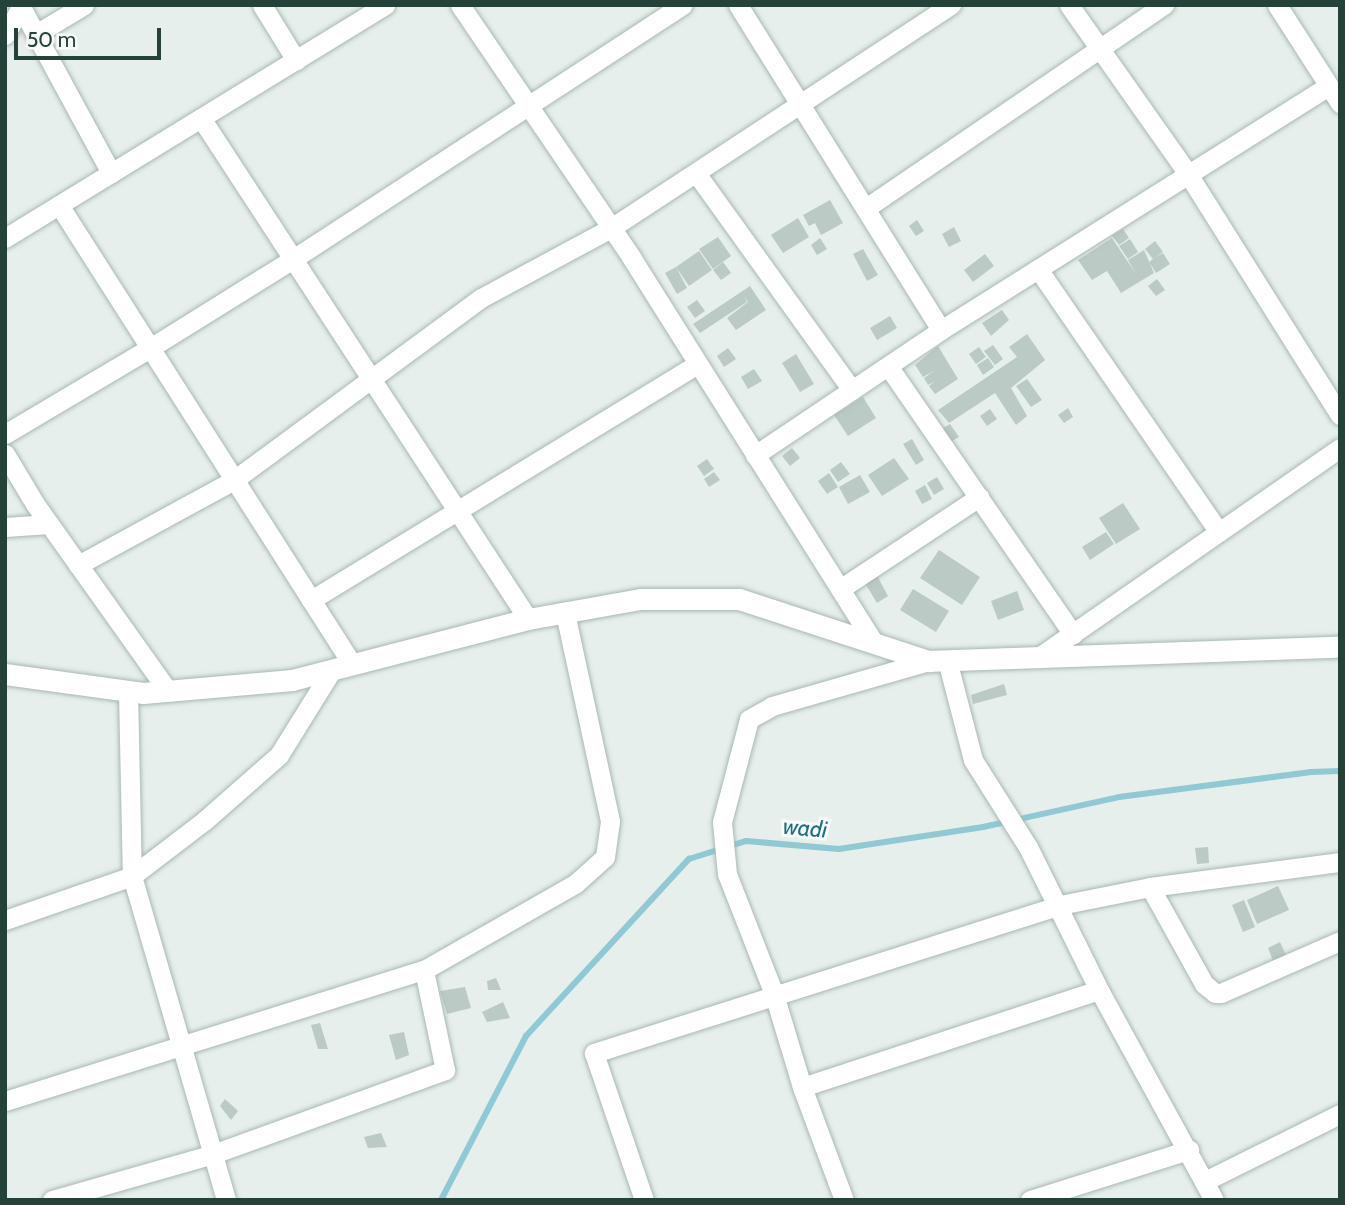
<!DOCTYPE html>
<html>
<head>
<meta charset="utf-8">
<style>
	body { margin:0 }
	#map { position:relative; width:1345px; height:1205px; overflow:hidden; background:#e6efeb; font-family:Cabin,sans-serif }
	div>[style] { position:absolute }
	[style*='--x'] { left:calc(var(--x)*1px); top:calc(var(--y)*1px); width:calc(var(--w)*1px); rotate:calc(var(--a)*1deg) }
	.stream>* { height:6px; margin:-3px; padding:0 3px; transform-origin:3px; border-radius:3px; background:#8ec9d4 }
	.building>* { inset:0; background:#bbcac4 }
	.roads { filter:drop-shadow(0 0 2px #a8b8b2) drop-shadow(0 0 2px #a8b8b2) }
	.street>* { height:19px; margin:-9.5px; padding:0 9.5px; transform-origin:9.5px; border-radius:9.5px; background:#fff }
	.secondary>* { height:21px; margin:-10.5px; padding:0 10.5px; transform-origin:10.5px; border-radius:10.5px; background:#fff }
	span { translate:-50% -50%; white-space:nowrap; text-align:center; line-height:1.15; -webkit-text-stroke:6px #f7fbf9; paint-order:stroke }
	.water-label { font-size:23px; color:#1c6f80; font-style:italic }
	.frame { position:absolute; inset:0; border:7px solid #24423a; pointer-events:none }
	.scale { position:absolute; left:14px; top:28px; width:147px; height:32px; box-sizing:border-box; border:4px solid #24423a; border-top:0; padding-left:9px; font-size:21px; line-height:24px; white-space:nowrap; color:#24423a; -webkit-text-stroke:5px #f7fbf9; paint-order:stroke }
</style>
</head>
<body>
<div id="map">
	<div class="stream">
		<div style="--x:441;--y:1200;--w:185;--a:-62.6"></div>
		<div style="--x:526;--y:1036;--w:241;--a:-47.4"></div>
		<div style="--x:689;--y:859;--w:60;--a:-17.5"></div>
		<div style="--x:746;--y:841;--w:93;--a:4.9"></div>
		<div style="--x:839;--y:849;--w:146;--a:-8.7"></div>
		<div style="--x:983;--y:827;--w:139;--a:-12.4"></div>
		<div style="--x:1119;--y:797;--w:194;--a:-7.4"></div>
		<div style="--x:1311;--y:772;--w:29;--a:-2"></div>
	</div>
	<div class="building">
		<div style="clip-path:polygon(830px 200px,843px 223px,821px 235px,815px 223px,809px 226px,803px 215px)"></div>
		<div style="clip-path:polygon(798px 218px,809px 237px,783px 253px,771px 235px)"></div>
		<div style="clip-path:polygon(917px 220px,924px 231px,916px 236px,909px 226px)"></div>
		<div style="clip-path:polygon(954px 227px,961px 241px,949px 247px,942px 234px)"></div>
		<div style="clip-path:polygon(1123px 229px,1129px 238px,1119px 245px,1112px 236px)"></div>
		<div style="clip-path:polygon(718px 237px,731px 256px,713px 269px,699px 249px)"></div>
		<div style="clip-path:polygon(820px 238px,827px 249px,817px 255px,811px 245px)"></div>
		<div style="clip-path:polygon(1112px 238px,1136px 274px,1128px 260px,1144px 250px,1154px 273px,1121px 293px,1107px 271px,1092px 280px,1078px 260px)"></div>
		<div style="clip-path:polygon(1130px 239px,1138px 252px,1128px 259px,1119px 246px)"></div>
		<div style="clip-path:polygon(1155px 241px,1163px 252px,1155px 257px,1163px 253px,1170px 264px,1156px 273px,1149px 262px,1153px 259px,1145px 249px)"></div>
		<div style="clip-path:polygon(863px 249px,878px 275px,867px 281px,853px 254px)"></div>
		<div style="clip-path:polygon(699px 251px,712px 270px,689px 286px,676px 267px)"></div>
		<div style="clip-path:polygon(985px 254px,994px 266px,973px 282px,964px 270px)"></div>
		<div style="clip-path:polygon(723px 262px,731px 273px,721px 280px,713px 270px)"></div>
		<div style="clip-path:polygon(676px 267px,687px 288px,677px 294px,665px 273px)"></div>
		<div style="clip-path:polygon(1157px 279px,1165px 290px,1156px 296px,1148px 286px)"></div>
		<div style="clip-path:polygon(750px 286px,766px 310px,736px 330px,727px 318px,748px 302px,744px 296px,747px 302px,700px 333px,693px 324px)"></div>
		<div style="clip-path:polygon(697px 300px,705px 311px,695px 318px,687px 307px)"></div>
		<div style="clip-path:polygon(1002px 310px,1009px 320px,991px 336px,982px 323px)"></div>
		<div style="clip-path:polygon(890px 316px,897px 328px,877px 340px,870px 328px)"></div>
		<div style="clip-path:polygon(1027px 334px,1045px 360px,1011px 388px,1027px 416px,1016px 425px,995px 393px,949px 423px,938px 410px,1017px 357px,1009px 347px)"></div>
		<div style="clip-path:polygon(993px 345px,1003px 359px,995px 365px,984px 351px)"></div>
		<div style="clip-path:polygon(938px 346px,958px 379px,935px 394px,929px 386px,935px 381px,928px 385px,924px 378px,935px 370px,923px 377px,915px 365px)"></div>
		<div style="clip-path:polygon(979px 347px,986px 357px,976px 364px,969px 354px)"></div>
		<div style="clip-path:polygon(728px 348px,736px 359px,724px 367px,717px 356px)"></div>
		<div style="clip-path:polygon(796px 354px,814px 384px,800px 392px,782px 363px)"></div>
		<div style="clip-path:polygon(988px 358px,994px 367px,983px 375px,977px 365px)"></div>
		<div style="clip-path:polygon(754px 369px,762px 381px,748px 389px,741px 377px)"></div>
		<div style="clip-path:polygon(1027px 379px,1042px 400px,1031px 407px,1016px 386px)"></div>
		<div style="clip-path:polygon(863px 397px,876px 418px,848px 436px,834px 415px)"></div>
		<div style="clip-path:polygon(1068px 408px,1073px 417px,1064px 423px,1058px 415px)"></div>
		<div style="clip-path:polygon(990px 409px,997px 419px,987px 426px,980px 416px)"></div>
		<div style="clip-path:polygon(950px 424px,959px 437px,950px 442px,942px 429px)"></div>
		<div style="clip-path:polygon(912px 439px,924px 460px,916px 465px,903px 444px)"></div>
		<div style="clip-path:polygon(792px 448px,800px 458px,790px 466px,782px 456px)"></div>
		<div style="clip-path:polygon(894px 458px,909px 479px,882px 496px,868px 475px)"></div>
		<div style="clip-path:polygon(707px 459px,714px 469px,704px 476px,697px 466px)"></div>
		<div style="clip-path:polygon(841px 462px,850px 474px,838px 482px,830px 470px)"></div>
		<div style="clip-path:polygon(714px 472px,720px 480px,709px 487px,704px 479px)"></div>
		<div style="clip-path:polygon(829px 473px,838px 487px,827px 494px,818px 481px)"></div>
		<div style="clip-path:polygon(860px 475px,870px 492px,848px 504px,839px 487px)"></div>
		<div style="clip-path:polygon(937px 477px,944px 489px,934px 495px,927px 483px)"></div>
		<div style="clip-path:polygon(925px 485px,932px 499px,922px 504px,915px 491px)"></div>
		<div style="clip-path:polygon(1123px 503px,1140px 529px,1116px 544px,1099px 518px)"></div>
		<div style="clip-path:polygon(1106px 532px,1114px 544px,1090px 560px,1082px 547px)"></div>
		<div style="clip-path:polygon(939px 550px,980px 577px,962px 605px,920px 578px)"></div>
		<div style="clip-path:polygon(875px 572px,888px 596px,877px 603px,863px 580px)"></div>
		<div style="clip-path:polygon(913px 589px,949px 611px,936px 632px,900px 610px)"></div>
		<div style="clip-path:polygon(1017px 591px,1024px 610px,998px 620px,991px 601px)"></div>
		<div style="clip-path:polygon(1004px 684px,1007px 695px,973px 704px,971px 695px)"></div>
		<div style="clip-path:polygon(1208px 847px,1209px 863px,1197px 864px,1195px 848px)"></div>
		<div style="clip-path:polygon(1278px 886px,1289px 910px,1257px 924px,1247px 900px)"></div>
		<div style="clip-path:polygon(1244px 900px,1255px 927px,1243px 932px,1232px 905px)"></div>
		<div style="clip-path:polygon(1280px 942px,1287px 957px,1274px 963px,1268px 948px)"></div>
		<div style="clip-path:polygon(496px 978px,501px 990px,488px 990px,487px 981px)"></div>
		<div style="clip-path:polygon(465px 987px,471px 1008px,447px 1014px,440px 991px)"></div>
		<div style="clip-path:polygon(503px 1002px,510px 1018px,487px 1022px,482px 1012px)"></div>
		<div style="clip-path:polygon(320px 1023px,328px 1049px,318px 1049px,311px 1025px)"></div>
		<div style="clip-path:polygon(404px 1032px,409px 1055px,396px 1060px,389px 1035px)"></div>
		<div style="clip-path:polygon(225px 1099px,238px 1111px,231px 1120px,220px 1106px)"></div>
		<div style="clip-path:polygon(381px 1133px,387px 1147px,368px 1148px,364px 1137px)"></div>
	</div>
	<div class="roads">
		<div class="street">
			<div style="--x:262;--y:5;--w:65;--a:58.3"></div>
			<div style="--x:460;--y:5;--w:305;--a:55.8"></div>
			<div style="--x:631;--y:257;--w:455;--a:57.8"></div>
			<div style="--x:738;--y:5;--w:383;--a:58"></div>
			<div style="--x:1069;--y:5;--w:207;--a:54.8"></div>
			<div style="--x:1188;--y:174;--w:285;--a:57.8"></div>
			<div style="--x:1277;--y:5;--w:117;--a:57.3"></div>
			<div style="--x:21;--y:7;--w:189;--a:61.5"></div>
			<div style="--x:36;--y:34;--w:56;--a:-31.1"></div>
			<div style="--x:5;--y:35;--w:34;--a:-60"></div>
			<div style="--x:201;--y:118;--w:598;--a:56.87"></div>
			<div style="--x:696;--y:173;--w:267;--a:54.3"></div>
			<div style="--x:59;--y:205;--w:545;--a:57.45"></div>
			<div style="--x:866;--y:208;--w:361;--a:-34.3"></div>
			<div style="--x:5;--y:238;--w:446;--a:-31.5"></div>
			<div style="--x:1038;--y:269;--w:319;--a:55.5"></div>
			<div style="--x:888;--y:366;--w:326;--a:55.4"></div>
			<div style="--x:5;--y:434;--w:169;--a:-30.7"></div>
			<div style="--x:150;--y:348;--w:168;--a:-31.9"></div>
			<div style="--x:293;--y:259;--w:465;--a:-33.1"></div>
			<div style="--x:5;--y:454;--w:58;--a:59"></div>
			<div style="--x:35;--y:504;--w:228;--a:54.6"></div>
			<div style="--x:755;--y:455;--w:224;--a:-33.9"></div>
			<div style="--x:941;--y:330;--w:457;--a:-32.2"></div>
			<div style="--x:5;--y:527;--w:44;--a:-3.9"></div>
			<div style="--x:78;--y:565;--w:178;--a:-28.6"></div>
			<div style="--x:234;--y:480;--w:307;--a:-36.4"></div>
			<div style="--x:481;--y:298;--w:148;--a:-28.3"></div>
			<div style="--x:611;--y:228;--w:407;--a:-33.3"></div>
			<div style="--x:840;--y:589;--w:167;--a:-33.5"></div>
			<div style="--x:311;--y:600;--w:453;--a:-31.4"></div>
			<div style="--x:1039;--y:657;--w:366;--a:-34.8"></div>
			<div style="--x:947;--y:660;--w:103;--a:75.4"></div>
			<div style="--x:973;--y:760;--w:103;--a:57.7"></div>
			<div style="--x:1028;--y:847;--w:160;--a:63.6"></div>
			<div style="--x:1099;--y:990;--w:239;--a:61.3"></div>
			<div style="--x:128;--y:691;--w:185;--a:88.8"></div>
			<div style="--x:132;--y:876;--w:337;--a:73.8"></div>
			<div style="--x:1150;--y:887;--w:111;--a:60.9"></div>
			<div style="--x:1204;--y:984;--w:14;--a:39"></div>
			<div style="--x:1215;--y:993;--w:6;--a:0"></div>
			<div style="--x:1221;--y:993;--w:130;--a:-23.6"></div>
			<div style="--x:5;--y:920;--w:134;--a:-19.1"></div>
			<div style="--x:132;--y:876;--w:91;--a:-37.4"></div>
			<div style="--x:204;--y:821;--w:100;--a:-41.3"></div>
			<div style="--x:279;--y:755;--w:100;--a:-58.1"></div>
			<div style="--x:802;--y:1087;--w:312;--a:-18.1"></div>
			<div style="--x:5;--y:1101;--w:439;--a:-17.4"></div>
			<div style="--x:424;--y:970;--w:174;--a:-29.7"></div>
			<div style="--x:575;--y:884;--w:40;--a:-42"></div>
			<div style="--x:605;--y:857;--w:36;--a:-82"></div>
			<div style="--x:610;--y:821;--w:214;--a:-102.2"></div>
			<div style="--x:1205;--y:1181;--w:151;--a:-26.4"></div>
			<div style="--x:52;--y:1200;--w:167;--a:-15.9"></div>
			<div style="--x:213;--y:1154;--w:247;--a:-19.9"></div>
			<div style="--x:445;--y:1070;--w:102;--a:-101.9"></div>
			<div style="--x:644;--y:1200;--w:155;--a:-108.8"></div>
			<div style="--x:594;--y:1053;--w:489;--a:-17.6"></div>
			<div style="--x:1060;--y:905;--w:92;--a:-11.3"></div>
			<div style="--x:1150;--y:887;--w:192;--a:-7.5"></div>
			<div style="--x:844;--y:1200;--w:121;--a:-110.4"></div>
			<div style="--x:802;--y:1087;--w:97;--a:-106.8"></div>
			<div style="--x:774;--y:994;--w:129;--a:-111.4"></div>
			<div style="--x:727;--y:874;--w:52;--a:-95.5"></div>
			<div style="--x:722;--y:822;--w:106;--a:-75.3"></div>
			<div style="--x:749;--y:719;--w:26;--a:-29"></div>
			<div style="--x:772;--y:706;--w:163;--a:-16"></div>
			<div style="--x:1030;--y:1200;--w:167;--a:-17.5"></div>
		</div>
		<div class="secondary">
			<div style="--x:5;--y:674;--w:139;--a:7.8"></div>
			<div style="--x:143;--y:693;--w:150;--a:-5"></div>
			<div style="--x:292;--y:680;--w:244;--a:-14.5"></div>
			<div style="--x:528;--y:619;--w:114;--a:-10.1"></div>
			<div style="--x:640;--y:599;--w:99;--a:0"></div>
			<div style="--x:739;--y:599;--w:200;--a:18.1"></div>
			<div style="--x:929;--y:661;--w:411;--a:-2"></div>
		</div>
	</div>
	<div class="water-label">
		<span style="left:805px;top:828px;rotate:5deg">wadi</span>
	</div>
	<div class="frame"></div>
	<div class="scale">50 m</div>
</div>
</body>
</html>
